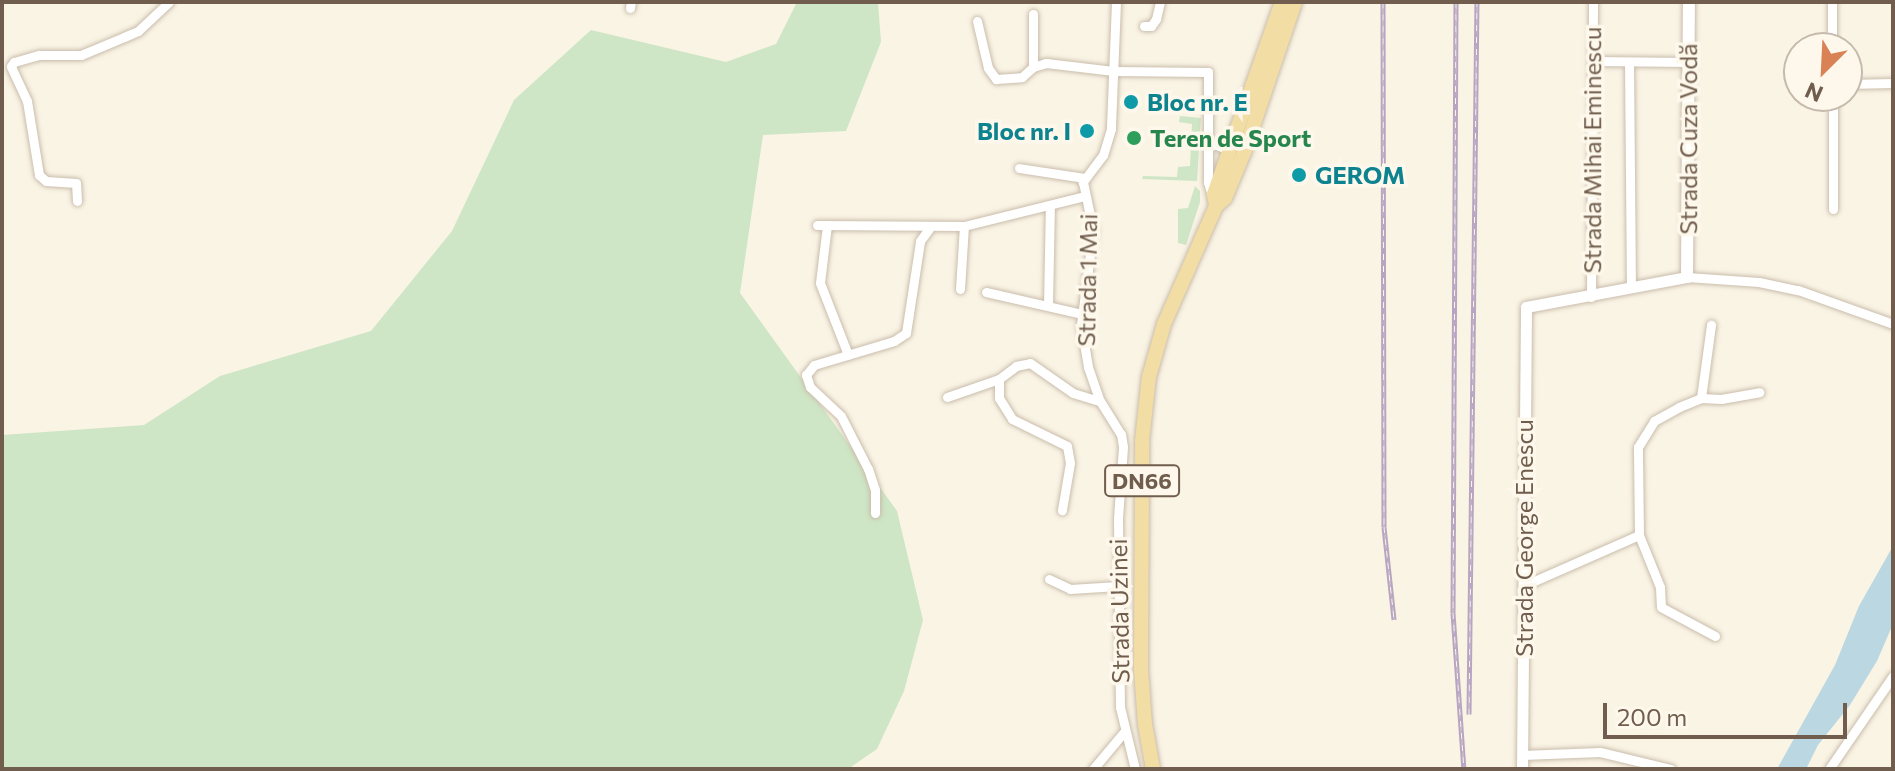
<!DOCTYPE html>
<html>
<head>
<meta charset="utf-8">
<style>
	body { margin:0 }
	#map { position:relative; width:1895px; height:771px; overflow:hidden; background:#faf4e5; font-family:Commissioner,sans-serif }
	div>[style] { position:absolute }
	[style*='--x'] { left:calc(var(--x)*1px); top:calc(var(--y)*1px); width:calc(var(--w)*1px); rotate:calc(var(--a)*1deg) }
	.green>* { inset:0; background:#cee6c5 }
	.water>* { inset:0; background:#bbd7e1 }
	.roads { filter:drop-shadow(0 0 2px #cabdac) drop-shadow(0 0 2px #cabdac) }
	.minor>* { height:9px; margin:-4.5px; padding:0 4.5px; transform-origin:4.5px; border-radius:4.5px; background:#fff }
	.tertiary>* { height:11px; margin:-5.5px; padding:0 5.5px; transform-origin:5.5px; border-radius:5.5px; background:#fff }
	.secondary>* { height:12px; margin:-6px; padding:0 6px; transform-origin:6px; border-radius:6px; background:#fff }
	.primary>* { height:14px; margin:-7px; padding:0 7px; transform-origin:7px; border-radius:7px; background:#f2dea4 }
	.rail>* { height:5px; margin-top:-2.5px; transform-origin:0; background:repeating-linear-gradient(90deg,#fdf8eb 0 6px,#b8a5c2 0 12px); box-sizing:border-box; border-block:2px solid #b8a5c2 }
	.dots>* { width:22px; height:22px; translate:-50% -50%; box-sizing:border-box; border:4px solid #fdf8eb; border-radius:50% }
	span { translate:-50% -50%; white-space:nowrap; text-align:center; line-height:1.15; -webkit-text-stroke:7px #fdf8eb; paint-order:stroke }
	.shield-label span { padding:2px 6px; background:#fdf8eb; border:2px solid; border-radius:6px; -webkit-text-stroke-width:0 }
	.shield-label { font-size:22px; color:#705d4d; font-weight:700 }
	.culture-label { font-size:24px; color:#0d838f; font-weight:700 }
	.left { translate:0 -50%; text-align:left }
	.right { translate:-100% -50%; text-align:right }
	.leisure-label { font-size:24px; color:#27864d; font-weight:700 }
	.street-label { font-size:24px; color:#705d4d }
	.frame { position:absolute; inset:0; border:4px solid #705d4d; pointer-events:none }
	.north { position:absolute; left:1783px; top:32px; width:80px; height:80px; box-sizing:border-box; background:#fdf8eb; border:2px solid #c5baac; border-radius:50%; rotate:204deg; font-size:22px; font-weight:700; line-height:32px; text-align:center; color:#705d4d }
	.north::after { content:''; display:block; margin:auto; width:28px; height:36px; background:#d88256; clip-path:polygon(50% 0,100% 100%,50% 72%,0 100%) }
	.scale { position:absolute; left:1603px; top:703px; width:244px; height:36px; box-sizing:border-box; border:4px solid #705d4d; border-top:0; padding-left:10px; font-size:24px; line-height:28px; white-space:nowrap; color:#705d4d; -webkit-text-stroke:6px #fdf8eb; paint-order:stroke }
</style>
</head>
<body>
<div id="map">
	<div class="green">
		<div style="clip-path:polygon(797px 2px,878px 2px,881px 42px,846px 131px,763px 135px,740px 293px,897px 511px,923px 620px,904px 691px,877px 749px,848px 769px,2px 769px,2px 435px,144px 425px,220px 376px,371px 331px,452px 231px,514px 100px,591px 30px,726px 62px,776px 44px)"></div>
		<div style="clip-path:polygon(1180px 116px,1201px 118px,1197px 181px,1142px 179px,1143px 176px,1177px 177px,1178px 167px,1190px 166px,1192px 124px,1179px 122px)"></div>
		<div style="clip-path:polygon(1195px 186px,1200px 191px,1200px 202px,1186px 245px,1178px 243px,1178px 209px,1188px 208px)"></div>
	</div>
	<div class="water">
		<div style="clip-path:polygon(1893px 546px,1893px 624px,1877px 661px,1850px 705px,1818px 745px,1806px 769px,1777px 769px,1835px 665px,1859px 606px)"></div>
	</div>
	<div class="roads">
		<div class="minor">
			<div style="--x:1116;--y:2;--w:127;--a:92.3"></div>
			<div style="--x:1111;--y:129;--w:27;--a:107"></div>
			<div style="--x:1103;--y:155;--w:34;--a:127"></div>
			<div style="--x:1083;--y:182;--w:49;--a:78.2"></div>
			<div style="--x:1093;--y:230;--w:96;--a:97.2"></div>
			<div style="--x:1081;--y:325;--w:43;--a:80.5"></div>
			<div style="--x:1088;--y:367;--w:36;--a:71"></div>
			<div style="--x:1100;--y:401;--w:39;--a:58"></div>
			<div style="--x:1121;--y:434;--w:13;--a:81"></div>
			<div style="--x:1123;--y:447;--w:72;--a:94"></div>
			<div style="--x:1118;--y:519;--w:188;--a:89.4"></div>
			<div style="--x:1120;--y:707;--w:64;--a:76.4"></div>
			<div style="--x:1832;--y:2;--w:46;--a:90"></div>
			<div style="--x:630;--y:8;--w:6;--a:-81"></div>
			<div style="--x:1033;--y:14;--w:53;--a:90"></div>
			<div style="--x:977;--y:21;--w:48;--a:76.8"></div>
			<div style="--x:988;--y:68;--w:14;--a:54"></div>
			<div style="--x:996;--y:79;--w:26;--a:-4"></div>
			<div style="--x:1022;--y:77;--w:15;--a:-42"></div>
			<div style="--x:1033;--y:67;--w:14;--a:-17"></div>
			<div style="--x:1046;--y:63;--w:68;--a:6.7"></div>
			<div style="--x:1114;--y:71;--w:94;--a:0.6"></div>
			<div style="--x:1208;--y:72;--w:110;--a:90"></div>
			<div style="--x:1208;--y:182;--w:18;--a:74"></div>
			<div style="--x:1144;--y:26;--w:7;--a:0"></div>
			<div style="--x:1151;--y:26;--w:9;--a:-54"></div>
			<div style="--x:1156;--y:19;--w:17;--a:-77"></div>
			<div style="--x:1593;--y:61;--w:95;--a:0.6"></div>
			<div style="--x:1629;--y:62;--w:224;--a:89.5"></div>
			<div style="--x:1847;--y:84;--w:46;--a:-1.2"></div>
			<div style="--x:1833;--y:96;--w:113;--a:90"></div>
			<div style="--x:1208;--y:142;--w:15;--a:20"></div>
			<div style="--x:1222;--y:147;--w:11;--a:-10"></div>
			<div style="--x:1019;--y:168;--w:67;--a:8.6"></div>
			<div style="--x:77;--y:201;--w:18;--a:-93"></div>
			<div style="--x:76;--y:183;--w:30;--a:-176"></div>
			<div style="--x:46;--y:181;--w:9;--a:-139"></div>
			<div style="--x:39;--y:175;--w:75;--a:-99.2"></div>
			<div style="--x:27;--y:101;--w:38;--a:-115"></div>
			<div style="--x:11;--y:66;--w:5;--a:-53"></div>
			<div style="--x:14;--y:62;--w:26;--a:-16"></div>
			<div style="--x:39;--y:55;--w:42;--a:0"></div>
			<div style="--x:81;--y:55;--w:47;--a:-22.7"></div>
			<div style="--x:124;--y:37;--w:15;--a:-23"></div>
			<div style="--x:138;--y:31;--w:42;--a:-43.1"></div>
			<div style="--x:817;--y:225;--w:147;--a:0.4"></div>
			<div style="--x:964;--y:226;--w:125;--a:-13.9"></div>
			<div style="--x:827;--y:225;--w:58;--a:96.9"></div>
			<div style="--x:820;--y:283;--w:77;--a:68.7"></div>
			<div style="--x:1687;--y:277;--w:72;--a:4"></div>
			<div style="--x:1759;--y:282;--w:40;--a:12"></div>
			<div style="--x:1798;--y:290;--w:101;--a:19.7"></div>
			<div style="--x:960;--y:289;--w:63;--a:-86.4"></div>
			<div style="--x:986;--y:292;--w:98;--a:12.9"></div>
			<div style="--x:1591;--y:297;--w:295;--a:-89.6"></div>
			<div style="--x:1048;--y:305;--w:100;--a:-88.9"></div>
			<div style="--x:999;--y:379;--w:19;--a:90"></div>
			<div style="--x:999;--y:398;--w:25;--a:58"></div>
			<div style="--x:1012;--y:419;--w:61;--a:26.1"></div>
			<div style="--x:1067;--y:446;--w:17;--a:80"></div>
			<div style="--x:1070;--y:463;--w:48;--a:99.7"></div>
			<div style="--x:947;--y:397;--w:55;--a:-19.1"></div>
			<div style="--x:999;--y:379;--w:21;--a:-37"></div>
			<div style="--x:1016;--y:366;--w:14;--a:-12"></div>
			<div style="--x:1030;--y:363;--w:52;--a:34.9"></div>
			<div style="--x:1073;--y:393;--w:28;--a:17"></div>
			<div style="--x:1701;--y:398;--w:74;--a:-82.2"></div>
			<div style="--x:875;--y:513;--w:23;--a:-90"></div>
			<div style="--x:875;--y:490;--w:22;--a:-108"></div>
			<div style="--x:868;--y:469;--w:59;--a:-117"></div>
			<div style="--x:841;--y:416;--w:42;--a:-136.9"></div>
			<div style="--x:810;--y:387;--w:13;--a:-108"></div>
			<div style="--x:806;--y:375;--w:13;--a:-51"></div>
			<div style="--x:814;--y:365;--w:84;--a:-16.7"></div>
			<div style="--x:894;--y:341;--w:14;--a:-34"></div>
			<div style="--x:906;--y:333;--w:93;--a:-81.3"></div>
			<div style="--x:920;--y:241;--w:17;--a:-54"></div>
			<div style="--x:1049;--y:579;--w:23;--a:25"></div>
			<div style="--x:1070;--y:589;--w:48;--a:-3.6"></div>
			<div style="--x:1525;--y:585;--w:124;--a:-23.7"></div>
			<div style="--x:1715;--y:636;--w:61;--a:-151.8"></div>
			<div style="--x:1661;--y:607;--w:20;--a:-93"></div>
			<div style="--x:1660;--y:587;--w:56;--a:-112"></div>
			<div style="--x:1639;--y:535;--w:88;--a:-90.7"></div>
			<div style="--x:1638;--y:447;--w:31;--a:-58"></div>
			<div style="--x:1654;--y:421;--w:29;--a:-29"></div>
			<div style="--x:1679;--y:407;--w:24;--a:-22"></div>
			<div style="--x:1701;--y:398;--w:20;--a:3"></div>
			<div style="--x:1721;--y:399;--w:39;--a:-10"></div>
			<div style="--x:1522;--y:755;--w:78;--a:-2.2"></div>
			<div style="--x:1600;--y:752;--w:73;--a:13.5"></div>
			<div style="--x:1093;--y:769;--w:48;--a:-50"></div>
			<div style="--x:1829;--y:769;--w:113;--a:-55.5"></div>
		</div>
		<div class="tertiary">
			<div style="--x:1522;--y:769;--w:462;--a:-89.5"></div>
			<div style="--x:1526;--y:307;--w:164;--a:-10.6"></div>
		</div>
		<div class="secondary">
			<div style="--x:1687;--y:277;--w:275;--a:-89.6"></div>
		</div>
		<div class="primary">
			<div style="--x:1216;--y:206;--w:12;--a:-99"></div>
			<div style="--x:1214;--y:194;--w:204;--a:-70.5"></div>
			<div style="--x:1153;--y:769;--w:46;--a:-100.1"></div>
			<div style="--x:1145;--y:724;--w:55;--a:-94.2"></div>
			<div style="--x:1141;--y:669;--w:228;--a:-89.7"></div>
			<div style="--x:1142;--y:441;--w:64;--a:-83.8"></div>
			<div style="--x:1149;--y:377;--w:55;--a:-74.2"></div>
			<div style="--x:1164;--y:324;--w:129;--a:-66.2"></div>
			<div style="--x:1216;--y:206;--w:12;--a:-42"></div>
			<div style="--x:1225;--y:198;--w:52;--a:-67.4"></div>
			<div style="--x:1245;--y:150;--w:156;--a:-71.3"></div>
		</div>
	</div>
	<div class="rail">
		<div style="--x:1383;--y:2;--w:525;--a:89.89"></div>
		<div style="--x:1384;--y:527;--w:93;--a:83.8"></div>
		<div style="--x:1456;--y:2;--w:611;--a:90.28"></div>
		<div style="--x:1453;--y:613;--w:156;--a:86"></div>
		<div style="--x:1469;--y:714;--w:712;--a:-89.36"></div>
	</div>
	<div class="dots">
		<div style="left:1131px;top:102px;background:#0f9aa8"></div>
		<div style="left:1087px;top:131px;background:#0f9aa8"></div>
		<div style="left:1134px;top:138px;background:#2e9e5b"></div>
		<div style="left:1299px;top:175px;background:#0f9aa8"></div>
	</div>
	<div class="shield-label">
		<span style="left:1142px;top:481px">DN66</span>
	</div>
	<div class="culture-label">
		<span class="left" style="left:1147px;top:102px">Bloc nr. E</span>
		<span class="right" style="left:1071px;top:131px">Bloc nr. I</span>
		<span class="left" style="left:1315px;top:175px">GEROM</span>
	</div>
	<div class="leisure-label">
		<span class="left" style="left:1150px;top:138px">Teren de Sport</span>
	</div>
	<div class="street-label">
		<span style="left:1688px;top:139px;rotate:-90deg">Strada Cuza Vodă</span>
		<span style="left:1592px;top:150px;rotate:-90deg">Strada Mihai Eminescu</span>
		<span style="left:1087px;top:280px;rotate:-89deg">Strada 1 Mai</span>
		<span style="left:1524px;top:538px;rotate:-90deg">Strada George Enescu</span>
		<span style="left:1119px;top:611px;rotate:-91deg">Strada Uzinei</span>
	</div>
	<div class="frame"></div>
	<div class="north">N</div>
	<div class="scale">200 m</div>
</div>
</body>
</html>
